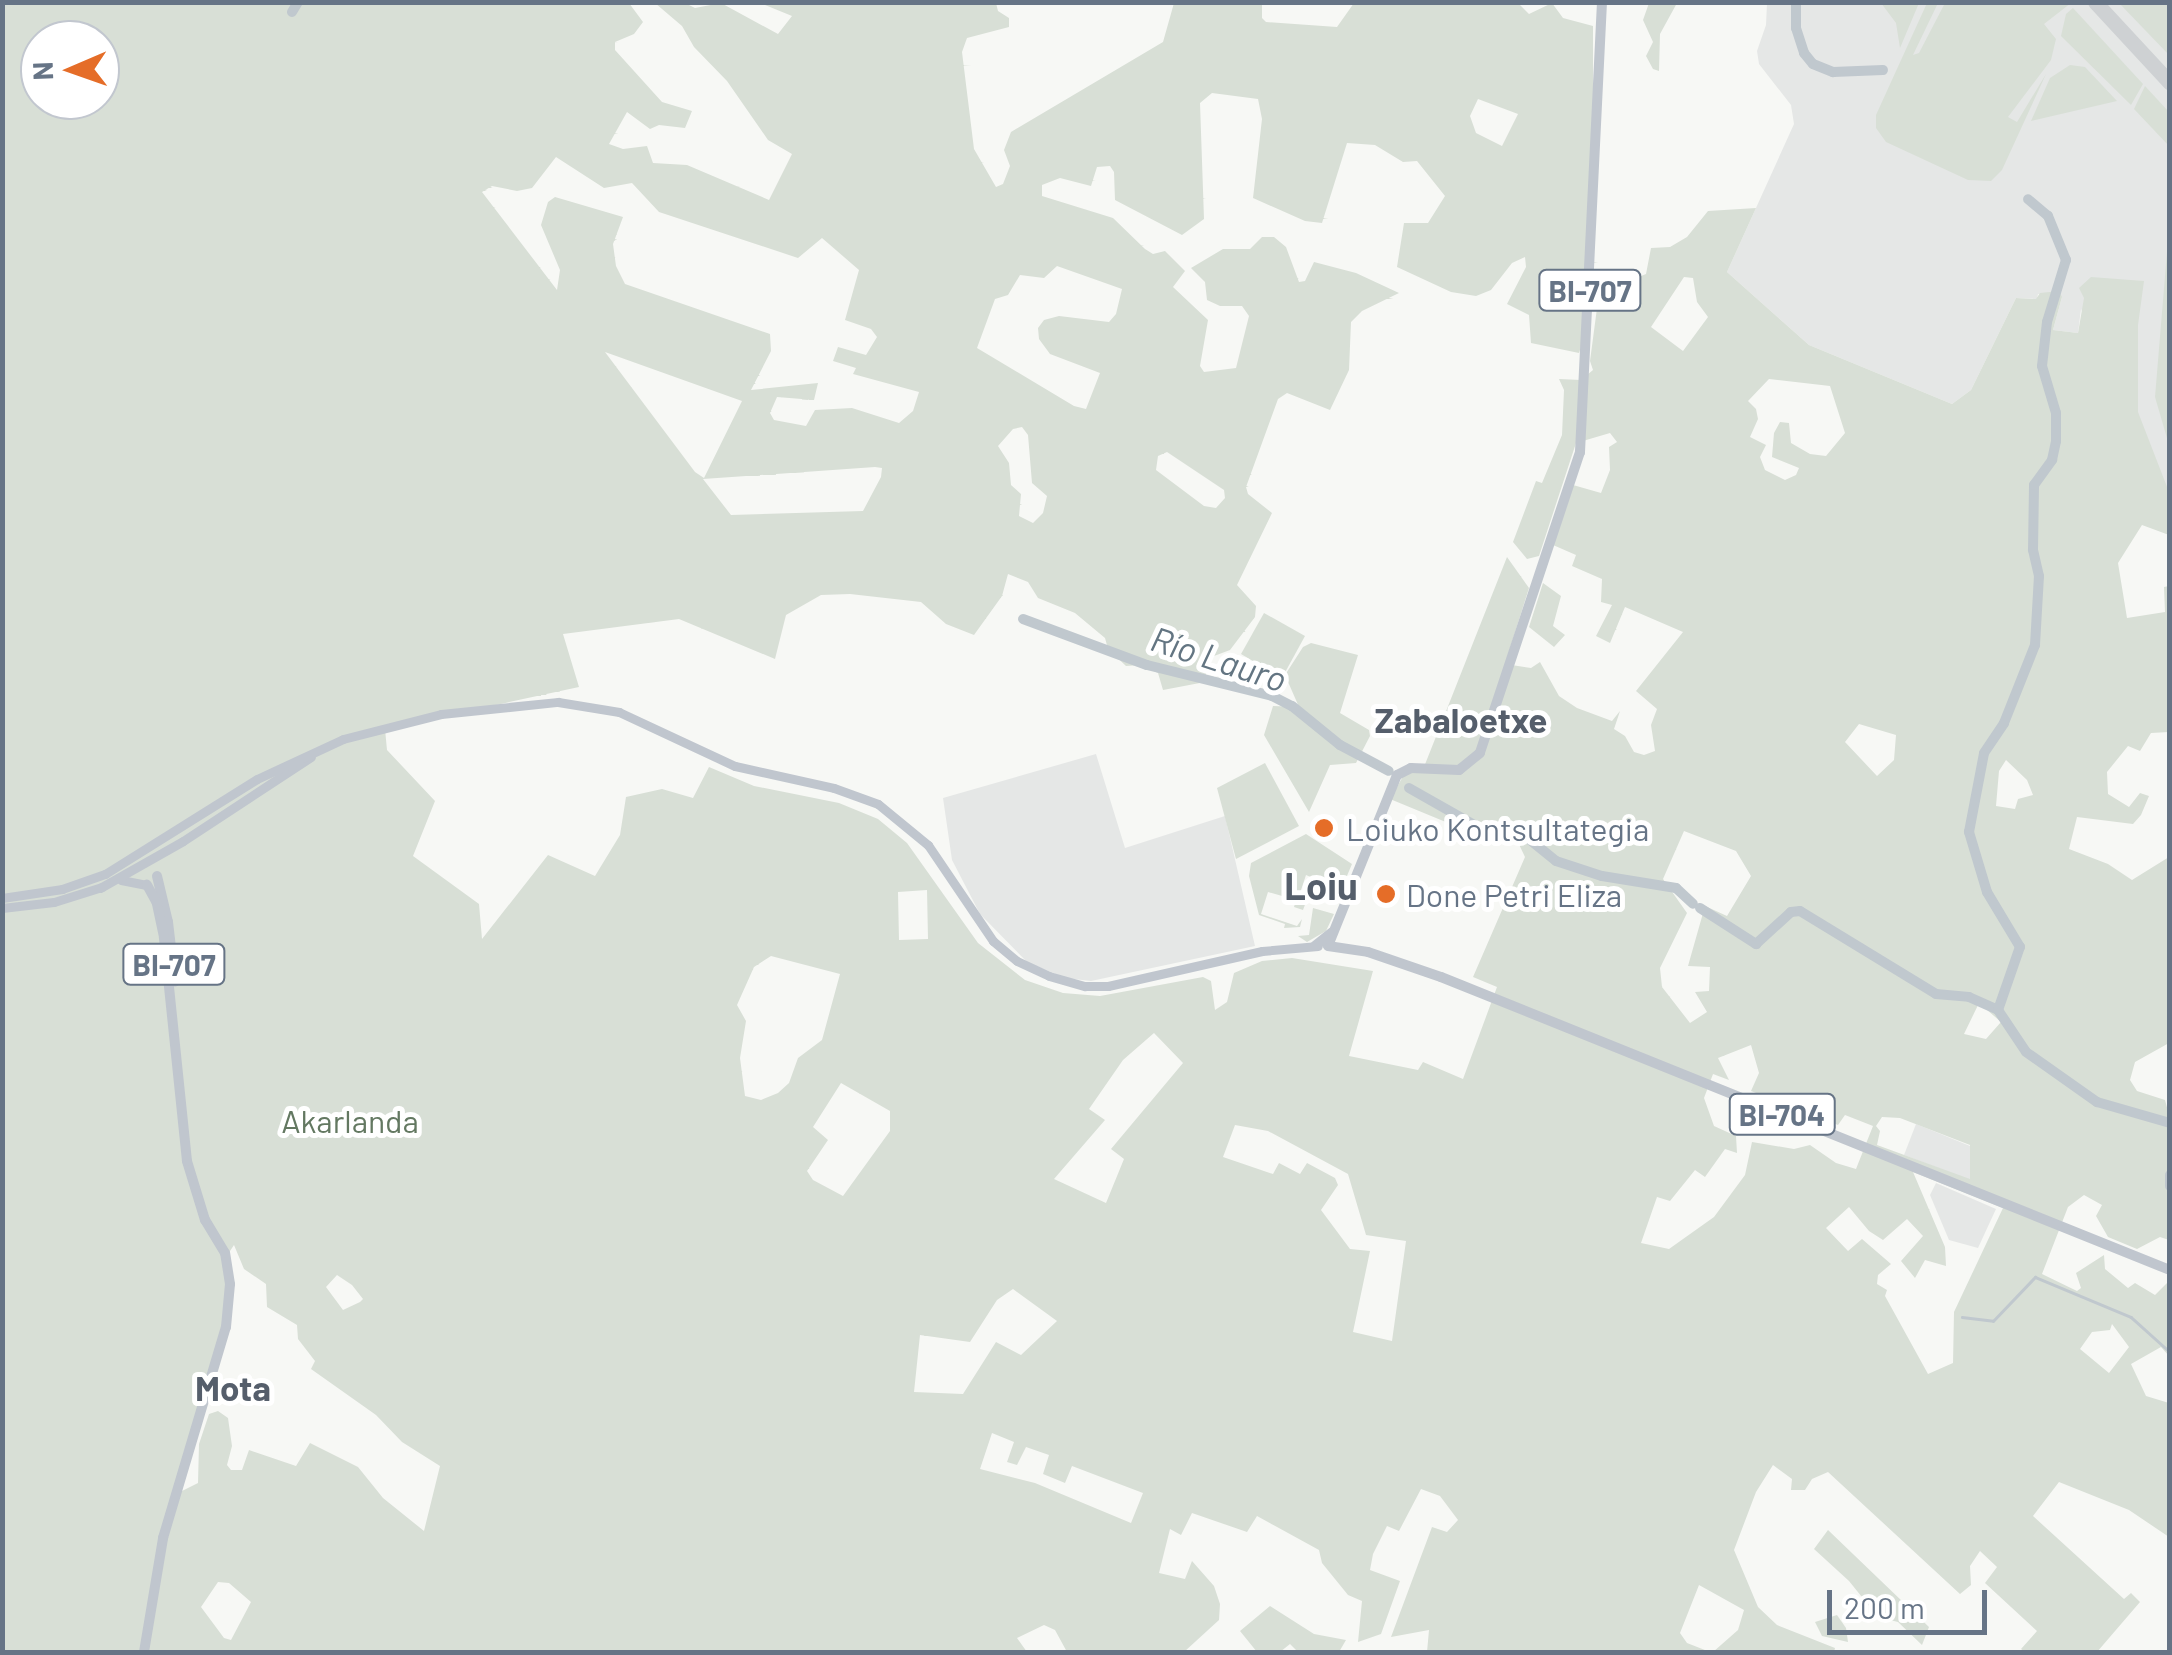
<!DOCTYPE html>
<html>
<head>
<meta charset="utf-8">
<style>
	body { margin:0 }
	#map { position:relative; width:2172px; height:1655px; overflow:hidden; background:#f7f8f5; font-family:Barlow,sans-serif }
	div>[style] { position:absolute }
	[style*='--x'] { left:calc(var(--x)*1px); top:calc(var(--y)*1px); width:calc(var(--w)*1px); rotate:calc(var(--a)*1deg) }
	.built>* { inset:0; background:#e5e7e6 }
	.green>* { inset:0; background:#d8dfd6 }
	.stream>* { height:2.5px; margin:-1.25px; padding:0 1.25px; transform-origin:1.25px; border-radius:1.25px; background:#c0c8ce }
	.river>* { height:10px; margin:-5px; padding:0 5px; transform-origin:5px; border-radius:5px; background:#c0c8ce }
	.taxiway>* { height:15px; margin:-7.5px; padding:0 7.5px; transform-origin:7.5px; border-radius:7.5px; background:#ced1d3 }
	.secondary>* { height:9px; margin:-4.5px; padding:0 4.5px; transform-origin:4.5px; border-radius:4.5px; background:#c0c6ce }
	.primary>* { height:10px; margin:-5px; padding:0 5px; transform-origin:5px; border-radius:5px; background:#c0c6ce }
	.dots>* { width:28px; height:28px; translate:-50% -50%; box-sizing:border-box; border:5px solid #fff; border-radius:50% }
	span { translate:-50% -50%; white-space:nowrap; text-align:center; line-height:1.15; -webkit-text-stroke:10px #fff; paint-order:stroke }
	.shield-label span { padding:2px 8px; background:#fff; border:2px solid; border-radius:8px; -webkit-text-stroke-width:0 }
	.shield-label { font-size:30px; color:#667486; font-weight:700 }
	.poi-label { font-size:32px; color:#667486 }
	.left { translate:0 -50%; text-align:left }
	.park-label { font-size:32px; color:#637861 }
	.water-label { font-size:35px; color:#637582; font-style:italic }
	.neighbourhood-label { font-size:35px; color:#555e6b; font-weight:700 }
	.quarter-label { font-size:38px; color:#555e6b; font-weight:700 }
	.frame { position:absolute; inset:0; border:5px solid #667486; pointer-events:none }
	.north { position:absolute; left:20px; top:20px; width:100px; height:100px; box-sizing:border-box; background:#fff; border:2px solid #c2c7cf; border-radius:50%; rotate:268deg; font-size:28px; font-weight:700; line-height:40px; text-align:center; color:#667486 }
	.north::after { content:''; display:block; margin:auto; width:35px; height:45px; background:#e56d28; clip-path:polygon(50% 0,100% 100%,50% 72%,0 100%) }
	.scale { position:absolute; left:1827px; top:1590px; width:160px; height:45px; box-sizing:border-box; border:5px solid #667486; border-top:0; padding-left:12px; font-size:30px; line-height:35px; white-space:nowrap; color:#667486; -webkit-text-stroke:8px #fff; paint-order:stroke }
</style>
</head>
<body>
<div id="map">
	<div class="built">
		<div style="clip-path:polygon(1767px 3px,2169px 3px,2169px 520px,2081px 309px,2078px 333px,2053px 330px,2062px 297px,2038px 294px,2037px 299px,2016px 298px,1971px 390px,1952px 404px,1809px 345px,1727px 272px,1794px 124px,1791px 105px,1759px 64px,1757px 51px,1766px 25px)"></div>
		<div style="clip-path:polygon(1096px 754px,1125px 848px,1225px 816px,1255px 946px,1091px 981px,1065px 978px,1027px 962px,980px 914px,952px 860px,943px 798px)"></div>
		<div style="clip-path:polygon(1916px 1124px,1970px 1146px,1970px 1180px,1904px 1155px)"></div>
		<div style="clip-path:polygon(1936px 1183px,1996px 1209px,1978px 1248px,1949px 1240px,1930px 1195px)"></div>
	</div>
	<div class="green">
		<div style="clip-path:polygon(evenodd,3px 3px,629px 3px,643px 22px,634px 34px,615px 42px,615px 50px,662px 102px,692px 111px,685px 128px,659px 125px,650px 129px,627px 112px,609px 144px,623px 149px,647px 146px,653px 163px,687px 165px,769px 200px,792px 154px,768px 140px,727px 81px,694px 47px,682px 26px,655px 3px,685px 3px,695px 8px,721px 3px,778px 34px,792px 16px,760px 3px,996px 3px,998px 11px,1009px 18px,1009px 27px,967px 38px,962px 52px,974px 149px,996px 187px,1003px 184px,1010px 166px,1004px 150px,1011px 132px,1163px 42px,1174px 3px,1262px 3px,1262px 18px,1266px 22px,1337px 27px,1354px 3px,1518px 3px,1529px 14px,1552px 3px,1563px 18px,1593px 26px,1593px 292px,1598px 291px,1579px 353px,1531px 343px,1529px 315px,1507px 304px,1526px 267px,1525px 257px,1512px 263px,1491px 290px,1476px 296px,1451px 292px,1397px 267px,1404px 223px,1428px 223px,1445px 196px,1417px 161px,1403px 162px,1375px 145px,1347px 143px,1322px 223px,1305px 221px,1253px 198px,1262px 119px,1258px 99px,1212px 93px,1200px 103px,1204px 219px,1182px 235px,1115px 200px,1114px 172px,1110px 166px,1097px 167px,1091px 186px,1060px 178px,1042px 185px,1042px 196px,1113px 218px,1145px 249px,1153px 254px,1165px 251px,1185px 271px,1173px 287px,1208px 320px,1200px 366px,1204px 372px,1236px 368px,1249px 316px,1242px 306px,1220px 306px,1207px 300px,1205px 282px,1191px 268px,1223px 249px,1250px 249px,1262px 237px,1274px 237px,1286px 247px,1299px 282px,1305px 281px,1314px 262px,1356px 273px,1399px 293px,1362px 311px,1351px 322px,1349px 370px,1330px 410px,1287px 393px,1278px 399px,1246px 487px,1248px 494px,1272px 513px,1237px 585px,1256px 606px,1255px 617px,1230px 650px,1214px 656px,1207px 667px,1205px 682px,1163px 690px,1158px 673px,1141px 665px,1126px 666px,1108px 649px,1105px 638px,1075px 613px,1038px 598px,1028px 582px,1008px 574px,1002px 596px,974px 635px,946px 624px,921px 602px,850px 594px,821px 595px,786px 615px,775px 659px,679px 619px,563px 634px,579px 687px,385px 729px,387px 750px,435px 801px,413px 856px,479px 904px,482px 939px,548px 855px,595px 876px,620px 835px,626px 797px,662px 789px,693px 798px,709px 767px,754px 786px,839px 803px,878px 819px,907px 843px,978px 943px,1025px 980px,1063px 993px,1100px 996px,1203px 977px,1211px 981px,1215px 1010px,1227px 1002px,1234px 973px,1262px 961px,1292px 958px,1373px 971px,1349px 1056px,1418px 1070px,1423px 1062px,1463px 1079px,1497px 987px,1473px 977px,1525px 857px,1515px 836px,1504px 832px,1499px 844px,1390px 799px,1405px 773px,1422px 772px,1507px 557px,1529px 588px,1505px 664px,1531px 668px,1540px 662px,1559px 696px,1577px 708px,1612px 721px,1620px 711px,1614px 729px,1625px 736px,1634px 752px,1644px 755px,1655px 751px,1651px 725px,1657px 709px,1636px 691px,1683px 632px,1625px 607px,1610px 643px,1596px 636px,1612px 605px,1601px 602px,1602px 579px,1572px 566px,1576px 555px,1553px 545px,1573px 485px,1601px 493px,1610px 470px,1609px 447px,1617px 442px,1610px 433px,1576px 443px,1539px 556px,1527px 559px,1513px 542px,1536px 481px,1542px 483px,1562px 435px,1564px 390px,1559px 379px,1581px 380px,1593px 370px,1590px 361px,1599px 293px,1646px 274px,1651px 248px,1670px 247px,1687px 237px,1708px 211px,1756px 208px,1727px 272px,1809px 345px,1952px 404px,1971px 390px,2016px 298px,2036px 299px,2040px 293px,2059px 291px,2062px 297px,2053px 330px,2078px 333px,2084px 298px,2079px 288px,2091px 277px,2144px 281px,2138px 325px,2138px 412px,2169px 492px,2169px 535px,2142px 525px,2118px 563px,2127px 618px,2165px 612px,2164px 587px,2169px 586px,2169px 732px,2151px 733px,2140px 751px,2128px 746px,2107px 772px,2108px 794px,2129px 807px,2140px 793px,2149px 796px,2141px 815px,2133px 824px,2077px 817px,2069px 849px,2108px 864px,2132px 880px,2169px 857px,2169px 1043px,2135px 1062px,2130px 1080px,2137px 1091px,2165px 1100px,2169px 1115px,2169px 1240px,2160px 1237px,2137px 1249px,2108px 1237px,2096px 1216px,2102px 1205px,2084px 1195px,2068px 1207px,2042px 1274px,2077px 1291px,2081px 1288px,2076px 1273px,2104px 1255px,2105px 1269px,2128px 1288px,2135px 1283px,2155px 1295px,2169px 1281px,2169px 1356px,2161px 1347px,2131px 1364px,2146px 1396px,2169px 1403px,2169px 1537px,2129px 1510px,2059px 1482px,2033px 1516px,2124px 1599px,2131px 1593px,2140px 1602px,2097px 1652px,2025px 1652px,2021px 1649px,2037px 1631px,1985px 1583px,1997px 1567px,1980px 1551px,1970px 1566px,1971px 1585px,1960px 1594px,1828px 1472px,1812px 1479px,1805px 1490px,1791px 1490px,1792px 1479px,1773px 1465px,1756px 1492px,1734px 1550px,1758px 1607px,1777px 1625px,1835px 1648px,1834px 1652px,1713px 1652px,1738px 1630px,1744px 1610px,1699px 1585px,1680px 1633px,1687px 1643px,1710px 1652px,1427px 1652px,1429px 1630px,1391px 1637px,1432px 1527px,1447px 1532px,1458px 1520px,1440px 1496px,1421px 1489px,1399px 1531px,1387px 1526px,1373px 1554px,1370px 1570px,1400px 1581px,1381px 1634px,1358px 1642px,1362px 1601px,1348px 1595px,1322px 1563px,1319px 1550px,1257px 1516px,1247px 1532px,1192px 1513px,1181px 1535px,1170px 1529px,1159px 1573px,1185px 1579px,1192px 1561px,1214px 1586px,1220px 1604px,1219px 1620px,1184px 1652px,1067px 1652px,1055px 1630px,1044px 1625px,1017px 1638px,1027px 1652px,3px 1652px,3px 3px,40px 40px,100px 40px,100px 100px,40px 100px,40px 40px,3px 3px,1478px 99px,1518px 114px,1502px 146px,1476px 133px,1470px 116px,1478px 99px,3px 3px,556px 157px,604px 188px,632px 183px,659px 212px,798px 258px,822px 238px,859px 270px,845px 320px,871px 329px,877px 337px,866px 355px,838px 347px,833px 361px,856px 368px,853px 374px,919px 392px,913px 411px,899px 423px,852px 408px,815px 410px,806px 426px,774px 420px,770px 413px,777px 397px,814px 400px,818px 383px,751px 390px,771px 351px,770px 334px,625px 284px,616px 266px,613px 244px,623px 217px,555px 197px,548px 202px,541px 225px,560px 270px,557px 290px,482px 192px,492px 186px,517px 191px,532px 188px,556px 157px,3px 3px,1057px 266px,1122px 289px,1116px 314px,1109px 322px,1059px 316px,1044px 320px,1038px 328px,1039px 339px,1050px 354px,1100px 373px,1086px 409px,1074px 406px,977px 348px,995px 299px,1008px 295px,1020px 275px,1044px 278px,1057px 266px,3px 3px,1684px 277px,1693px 278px,1697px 302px,1708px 317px,1683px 351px,1651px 327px,1684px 277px,3px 3px,605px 352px,742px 401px,704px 478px,695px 472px,605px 352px,3px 3px,1769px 379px,1830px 386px,1845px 433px,1826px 456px,1810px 454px,1791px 443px,1789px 423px,1780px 422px,1774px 433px,1772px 457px,1799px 468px,1796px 475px,1785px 480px,1765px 470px,1760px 457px,1766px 445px,1750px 437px,1758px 419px,1756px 409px,1748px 401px,1769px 379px,3px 3px,1022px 427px,1028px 435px,1032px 483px,1047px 496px,1043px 513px,1033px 523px,1019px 516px,1021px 494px,1011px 485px,1009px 463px,998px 446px,1013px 429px,1022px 427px,3px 3px,1167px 452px,1224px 490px,1225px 498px,1216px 508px,1204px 506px,1156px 470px,1158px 456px,1167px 452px,3px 3px,875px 467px,882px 468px,881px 477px,863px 511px,731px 515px,703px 479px,875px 467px,3px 3px,1859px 724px,1896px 735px,1894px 760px,1877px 776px,1845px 742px,1859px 724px,3px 3px,2006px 760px,2027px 780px,2033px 795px,2018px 799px,2015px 809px,1996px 806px,1999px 771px,2006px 760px,3px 3px,1684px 831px,1736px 851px,1751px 876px,1727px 916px,1705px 906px,1688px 966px,1710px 967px,1709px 991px,1695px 992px,1707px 1012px,1690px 1023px,1662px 987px,1660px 968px,1687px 913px,1663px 879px,1684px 831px,3px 3px,927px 890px,928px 939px,899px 940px,898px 892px,927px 890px,3px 3px,771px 956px,840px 974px,822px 1040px,798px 1058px,789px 1083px,778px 1093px,761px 1100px,745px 1096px,740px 1058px,746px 1021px,737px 1005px,754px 967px,771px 956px,3px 3px,1979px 1003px,2001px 1022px,1986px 1039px,1964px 1034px,1979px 1003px,3px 3px,1154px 1033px,1183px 1063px,1111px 1149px,1124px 1159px,1106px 1203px,1054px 1179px,1105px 1120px,1089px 1109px,1123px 1060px,1154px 1033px,3px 3px,1751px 1045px,1759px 1073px,1751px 1091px,1838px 1125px,1845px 1115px,1873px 1126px,1856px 1169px,1836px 1163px,1810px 1145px,1794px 1149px,1752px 1142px,1745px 1175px,1714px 1217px,1669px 1249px,1641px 1243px,1657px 1197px,1670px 1201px,1695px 1170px,1705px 1177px,1725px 1149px,1737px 1153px,1736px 1136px,1714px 1126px,1704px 1098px,1713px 1074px,1729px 1080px,1718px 1058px,1751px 1045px,3px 3px,841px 1083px,890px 1111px,890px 1131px,843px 1196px,813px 1180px,807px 1171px,828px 1140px,813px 1127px,841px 1083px,3px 3px,1882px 1117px,1900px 1118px,1970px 1145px,1970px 1179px,1877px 1145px,1880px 1131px,1876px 1126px,1882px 1117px,3px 3px,1235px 1125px,1268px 1131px,1348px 1174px,1366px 1235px,1406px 1241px,1392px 1341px,1353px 1332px,1370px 1251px,1350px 1249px,1321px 1210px,1338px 1185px,1335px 1178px,1307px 1163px,1300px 1174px,1279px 1163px,1273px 1174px,1223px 1157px,1235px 1125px,3px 3px,1913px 1172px,2003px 1208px,1954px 1312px,1953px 1363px,1928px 1374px,1885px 1296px,1887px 1290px,1877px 1284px,1878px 1275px,1891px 1264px,1862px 1239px,1848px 1251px,1826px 1228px,1849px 1207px,1869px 1231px,1883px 1240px,1907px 1219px,1923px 1236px,1901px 1261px,1915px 1278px,1925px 1260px,1946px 1266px,1945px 1247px,1913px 1172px,3px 3px,234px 1245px,244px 1269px,266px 1284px,267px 1307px,297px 1325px,298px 1339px,315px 1361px,311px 1369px,376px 1415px,402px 1442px,440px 1466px,424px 1531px,383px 1498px,358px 1467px,310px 1443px,296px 1466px,249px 1450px,242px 1470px,231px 1470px,227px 1465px,232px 1446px,228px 1418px,218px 1411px,209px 1414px,199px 1444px,198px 1483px,182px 1491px,178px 1477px,223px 1321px,228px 1254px,234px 1245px,3px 3px,337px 1275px,352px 1285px,363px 1299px,360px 1302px,343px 1310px,326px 1287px,337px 1275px,3px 3px,1013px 1289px,1057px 1321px,1021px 1355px,996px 1342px,963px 1394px,914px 1392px,920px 1335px,970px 1342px,997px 1300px,1013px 1289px,3px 3px,2112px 1324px,2129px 1347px,2109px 1373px,2080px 1349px,2092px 1332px,2110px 1330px,2112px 1324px,3px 3px,992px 1433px,1014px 1442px,1007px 1462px,1017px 1465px,1026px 1447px,1049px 1455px,1043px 1474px,1065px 1483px,1072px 1466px,1143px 1493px,1131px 1523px,1035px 1483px,980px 1469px,992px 1433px,3px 3px,218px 1582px,229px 1583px,251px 1602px,231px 1640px,224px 1638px,201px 1607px,218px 1582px)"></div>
		<div style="clip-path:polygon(1649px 3px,1677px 3px,1660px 34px,1659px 71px,1653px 69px,1646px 56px,1653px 42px,1643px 20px)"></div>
		<div style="clip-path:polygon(1881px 3px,1919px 3px,1900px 48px,1896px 23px)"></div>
		<div style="clip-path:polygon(1927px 3px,1938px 3px,1913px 55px,1919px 53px,1945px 3px,2071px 3px,2044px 24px,2056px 39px,2051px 60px,2008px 117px,2017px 122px,2046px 74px,2002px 170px,1991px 181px,1968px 180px,1886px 142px,1876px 128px,1876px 115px)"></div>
		<div style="clip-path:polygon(2119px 3px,2169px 3px,2169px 55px)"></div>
		<div style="clip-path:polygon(2073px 8px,2143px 84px,2131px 105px,2061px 36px,2066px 14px)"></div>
		<div style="clip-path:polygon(2070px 65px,2085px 67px,2117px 101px,2031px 121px,2050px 78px)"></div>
		<div style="clip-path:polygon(2145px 86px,2169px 112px,2169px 146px,2134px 109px)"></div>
		<div style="clip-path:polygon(2169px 228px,2169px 445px,2155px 397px)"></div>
		<div style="clip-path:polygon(1543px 583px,1561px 596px,1553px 626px,1565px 635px,1554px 647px,1529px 627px)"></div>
		<div style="clip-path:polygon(1264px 613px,1305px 636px,1282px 678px,1241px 654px)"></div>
		<div style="clip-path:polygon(1311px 643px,1358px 655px,1340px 713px,1369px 730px,1370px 736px,1356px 763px,1330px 765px,1309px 812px,1264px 735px,1273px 706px,1299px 707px,1285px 675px,1303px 647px)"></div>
		<div style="clip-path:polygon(1265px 763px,1299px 826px,1236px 859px,1217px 788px)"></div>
		<div style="clip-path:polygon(1306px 834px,1352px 864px,1341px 890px,1306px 875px,1298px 899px,1306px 902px,1303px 910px,1294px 907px,1296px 900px,1268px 892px,1261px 914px,1297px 926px,1302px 919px,1300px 927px,1284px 928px,1285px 924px,1259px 915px,1249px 876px,1251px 863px)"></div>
		<div style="clip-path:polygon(1313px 908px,1334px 914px,1326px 931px,1307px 942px,1298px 936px,1309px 935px)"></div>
		<div style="clip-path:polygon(1828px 1530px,1929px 1627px,1922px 1645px,1898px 1622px,1878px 1617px,1849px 1581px,1814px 1549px)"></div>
		<div style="clip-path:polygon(1270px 1606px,1314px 1634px,1346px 1640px,1339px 1652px,1298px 1652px,1290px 1644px,1280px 1652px,1257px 1652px,1240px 1631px)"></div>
		<div style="clip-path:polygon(1837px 1615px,1846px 1628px,1848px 1642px,1822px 1636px,1815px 1622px)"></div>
	</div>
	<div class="stream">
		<div style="--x:1962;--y:1317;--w:31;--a:7"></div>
		<div style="--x:1993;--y:1321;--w:61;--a:-46.3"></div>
		<div style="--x:2035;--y:1277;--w:104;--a:22.6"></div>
		<div style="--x:2131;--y:1317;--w:52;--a:41.9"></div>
	</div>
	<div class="river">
		<div style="--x:1796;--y:2;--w:26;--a:90"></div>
		<div style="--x:1796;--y:28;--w:26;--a:72"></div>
		<div style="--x:1804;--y:53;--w:14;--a:51"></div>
		<div style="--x:1813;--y:64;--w:22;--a:22"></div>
		<div style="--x:1833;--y:72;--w:50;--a:-2.3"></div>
		<div style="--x:292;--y:12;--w:12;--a:-59"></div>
		<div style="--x:1023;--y:619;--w:132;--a:20.4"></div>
		<div style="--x:1147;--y:665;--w:129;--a:13.9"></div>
		<div style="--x:1272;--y:696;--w:22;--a:27"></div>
		<div style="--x:1292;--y:706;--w:62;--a:39.1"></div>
		<div style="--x:1340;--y:745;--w:55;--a:28"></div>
		<div style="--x:1409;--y:788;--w:95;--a:29.5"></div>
		<div style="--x:1492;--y:835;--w:37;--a:6"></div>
		<div style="--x:1529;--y:839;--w:35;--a:39"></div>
		<div style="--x:1556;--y:861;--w:48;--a:18.1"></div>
		<div style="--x:1602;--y:876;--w:75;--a:9.2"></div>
		<div style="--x:1676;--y:888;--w:23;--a:43"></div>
		<div style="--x:1700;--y:908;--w:67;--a:32.7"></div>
		<div style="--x:1756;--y:944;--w:47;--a:-42.4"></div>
		<div style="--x:1791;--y:912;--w:9;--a:-6"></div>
		<div style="--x:1800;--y:911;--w:159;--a:31.4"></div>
		<div style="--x:1936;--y:994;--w:33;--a:5"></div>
		<div style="--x:1969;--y:997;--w:32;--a:24"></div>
		<div style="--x:1998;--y:1010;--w:50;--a:56.3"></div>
		<div style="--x:2026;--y:1052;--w:87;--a:35.2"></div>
		<div style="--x:2097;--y:1102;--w:76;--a:16"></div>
		<div style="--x:1998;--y:1010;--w:67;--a:-70.8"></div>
		<div style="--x:2020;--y:947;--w:64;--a:-121"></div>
		<div style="--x:1987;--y:892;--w:63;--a:-106.7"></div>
		<div style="--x:1969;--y:832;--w:80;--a:-79.2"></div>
		<div style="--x:1984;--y:753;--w:36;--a:-56"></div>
		<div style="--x:2004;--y:723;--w:84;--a:-68.3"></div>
		<div style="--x:2035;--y:645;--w:69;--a:-86.7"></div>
		<div style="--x:2039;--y:576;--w:27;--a:-103"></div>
		<div style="--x:2033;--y:550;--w:65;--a:-89.1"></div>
		<div style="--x:2034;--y:485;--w:31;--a:-54"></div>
		<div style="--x:2052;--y:460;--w:19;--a:-78"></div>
		<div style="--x:2056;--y:441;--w:28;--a:-90"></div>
		<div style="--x:2056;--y:413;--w:49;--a:-106.6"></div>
		<div style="--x:2042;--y:366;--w:44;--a:-83.5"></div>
		<div style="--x:2047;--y:322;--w:65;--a:-73"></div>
		<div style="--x:2066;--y:260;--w:48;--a:-112.2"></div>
		<div style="--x:2048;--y:216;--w:26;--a:-140"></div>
		<div style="--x:2170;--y:1175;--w:11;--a:90"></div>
	</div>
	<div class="taxiway">
		<div style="--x:2095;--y:2;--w:110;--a:47.2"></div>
	</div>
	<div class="secondary">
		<div style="--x:121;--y:880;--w:26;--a:11"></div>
		<div style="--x:100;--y:888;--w:95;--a:-29.5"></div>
		<div style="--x:183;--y:841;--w:153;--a:-33.3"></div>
		<div style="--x:2;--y:898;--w:61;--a:-8.5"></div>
		<div style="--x:62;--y:889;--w:46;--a:-19.2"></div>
		<div style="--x:105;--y:874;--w:179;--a:-32"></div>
		<div style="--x:257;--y:779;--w:95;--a:-24.9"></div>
		<div style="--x:343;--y:739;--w:101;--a:-14.3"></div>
		<div style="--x:441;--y:714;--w:118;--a:-5.9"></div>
		<div style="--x:558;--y:702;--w:62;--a:9.3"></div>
		<div style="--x:619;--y:712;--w:128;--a:25"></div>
		<div style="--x:735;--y:766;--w:101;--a:12.5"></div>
		<div style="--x:834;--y:788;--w:47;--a:20"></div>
		<div style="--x:878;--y:804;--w:65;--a:39.4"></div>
		<div style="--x:928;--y:845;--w:116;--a:55.9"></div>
		<div style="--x:993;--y:941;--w:31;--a:40"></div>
		<div style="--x:1017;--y:961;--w:35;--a:25"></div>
		<div style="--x:1049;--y:976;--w:37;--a:16"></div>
		<div style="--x:1085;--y:986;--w:23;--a:0"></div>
		<div style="--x:1108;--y:986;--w:158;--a:-12.8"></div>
		<div style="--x:1262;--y:951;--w:56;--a:-5.1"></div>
		<div style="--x:2;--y:908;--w:52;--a:-6.6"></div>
		<div style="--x:54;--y:902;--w:50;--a:-17.4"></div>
	</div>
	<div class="primary">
		<div style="--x:1602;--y:2;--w:451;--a:92.8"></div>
		<div style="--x:1580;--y:452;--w:317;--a:108.4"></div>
		<div style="--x:1480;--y:753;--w:27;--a:141"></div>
		<div style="--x:1459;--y:770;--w:48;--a:-177.6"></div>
		<div style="--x:1411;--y:768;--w:16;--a:153"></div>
		<div style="--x:1397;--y:775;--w:184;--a:112"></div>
		<div style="--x:1328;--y:946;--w:40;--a:8.5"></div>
		<div style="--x:1368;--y:952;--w:77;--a:18.9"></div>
		<div style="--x:1441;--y:977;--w:786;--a:21.9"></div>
		<div style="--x:157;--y:876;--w:47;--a:76.6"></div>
		<div style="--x:168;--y:922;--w:60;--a:83.3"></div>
		<div style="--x:1315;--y:946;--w:21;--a:-39"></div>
		<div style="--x:144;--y:1652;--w:116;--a:-80.5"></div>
		<div style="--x:163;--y:1538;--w:220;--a:-73.4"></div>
		<div style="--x:226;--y:1327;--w:43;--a:-84.7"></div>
		<div style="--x:230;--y:1284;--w:31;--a:-99"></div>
		<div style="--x:225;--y:1253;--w:39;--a:-121"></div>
		<div style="--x:205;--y:1220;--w:62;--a:-107"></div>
		<div style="--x:187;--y:1161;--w:225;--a:-95.9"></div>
		<div style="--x:164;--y:937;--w:35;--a:-102"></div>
		<div style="--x:157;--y:903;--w:21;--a:-119"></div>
	</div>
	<div class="dots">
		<div style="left:1324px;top:828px;background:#e56d28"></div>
		<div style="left:1386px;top:894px;background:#e56d28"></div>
	</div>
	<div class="shield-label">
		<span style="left:1590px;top:290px">BI-707</span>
		<span style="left:174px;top:964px">BI-707</span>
		<span style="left:1782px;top:1114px">BI-704</span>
	</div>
	<div class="poi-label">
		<span class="left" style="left:1346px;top:828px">Loiuko Kontsultategia</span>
		<span class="left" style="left:1406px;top:894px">Done Petri Eliza</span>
	</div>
	<div class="park-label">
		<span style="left:350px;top:1120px">Akarlanda</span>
	</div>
	<div class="water-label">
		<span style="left:1219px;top:658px;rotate:18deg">Río Lauro</span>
	</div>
	<div class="neighbourhood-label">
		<span style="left:1461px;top:719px">Zabaloetxe</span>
		<span style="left:233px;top:1387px">Mota</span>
	</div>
	<div class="quarter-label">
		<span style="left:1321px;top:886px">Loiu</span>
	</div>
	<div class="frame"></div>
	<div class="north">N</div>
	<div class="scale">200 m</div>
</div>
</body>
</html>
